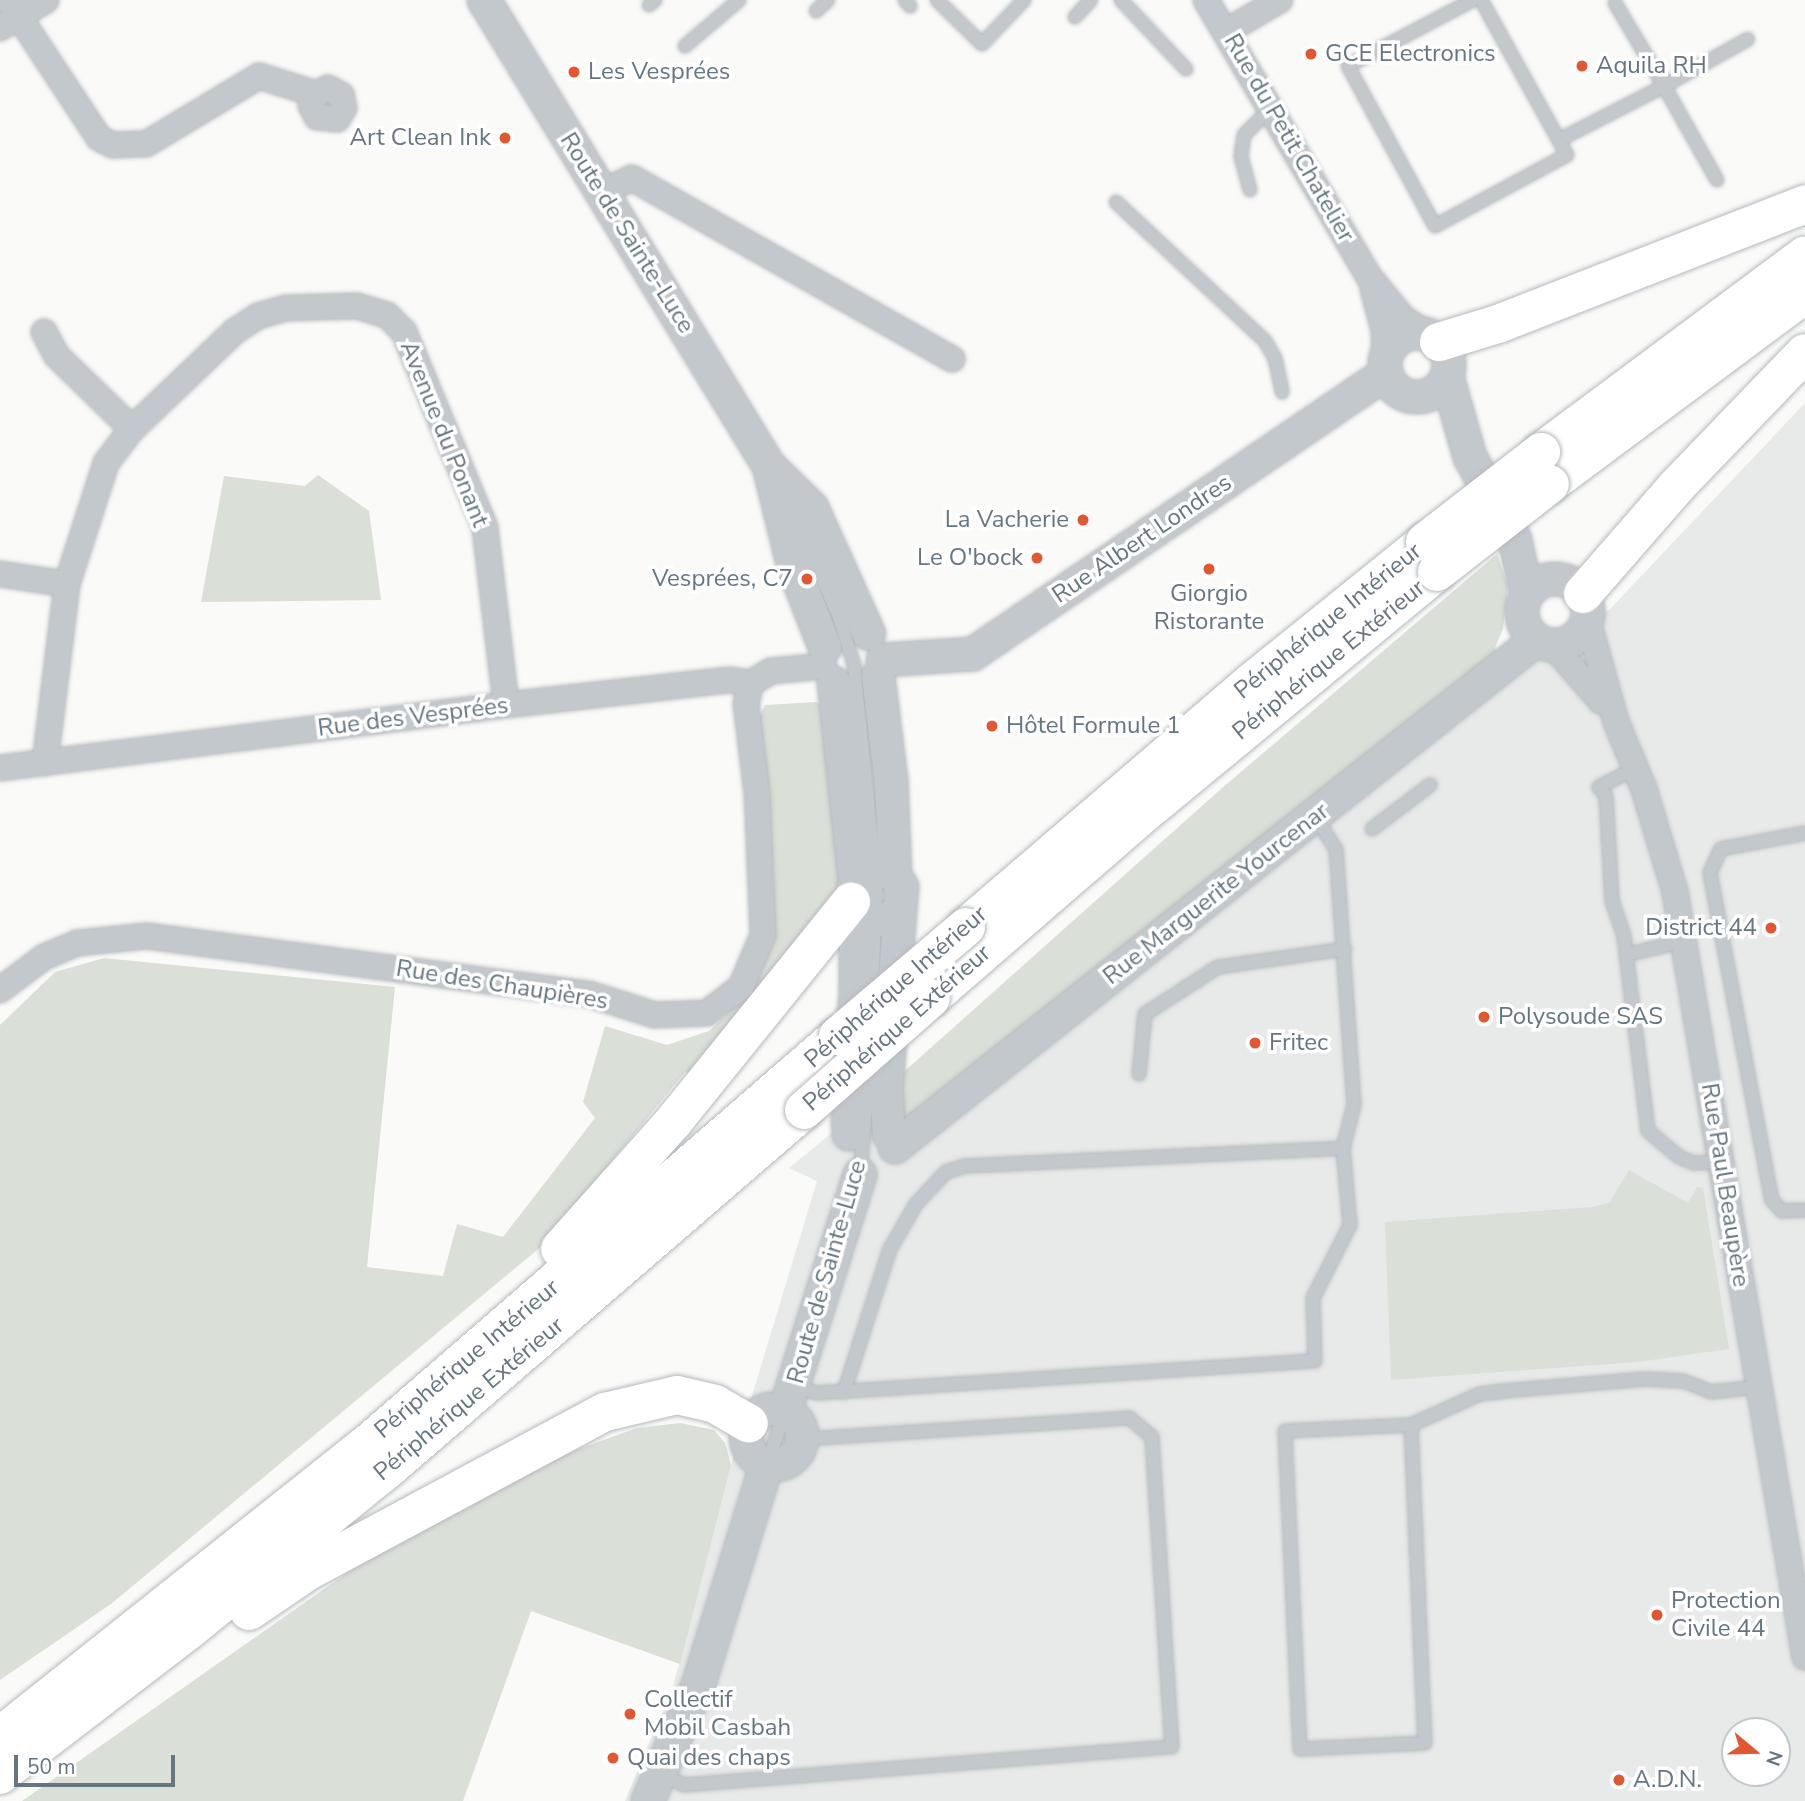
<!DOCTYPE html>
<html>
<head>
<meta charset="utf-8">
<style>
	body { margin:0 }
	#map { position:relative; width:1805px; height:1801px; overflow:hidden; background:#fafaf8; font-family:"Nunito Sans",sans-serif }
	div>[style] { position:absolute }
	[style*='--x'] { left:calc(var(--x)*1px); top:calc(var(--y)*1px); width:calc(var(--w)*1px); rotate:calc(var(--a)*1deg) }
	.built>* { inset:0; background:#e8e9e9 }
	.green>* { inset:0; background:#dadfd7 }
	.roads { filter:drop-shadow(0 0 2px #b4b9bd) drop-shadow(0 0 2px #b4b9bd) }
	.service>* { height:12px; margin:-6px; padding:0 6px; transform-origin:6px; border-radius:6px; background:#c3c8cc }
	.minor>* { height:24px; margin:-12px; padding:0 12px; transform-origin:12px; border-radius:12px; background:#c3c8cc }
	.tertiary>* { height:32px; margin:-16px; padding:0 16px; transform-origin:16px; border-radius:16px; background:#c3c8cc }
	.tertiary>.ring { margin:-16px; padding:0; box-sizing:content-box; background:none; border:32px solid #c3c8cc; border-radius:50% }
	.trunk>* { height:38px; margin:-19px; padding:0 19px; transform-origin:19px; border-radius:19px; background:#fff }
	.bridges { filter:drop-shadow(0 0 2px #b4b9bd) drop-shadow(0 0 2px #b4b9bd) }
	.trunk-bridge>* { height:38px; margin:-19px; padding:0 19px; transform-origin:19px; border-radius:19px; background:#fff }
	.dots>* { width:19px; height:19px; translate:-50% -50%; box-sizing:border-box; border:4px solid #fff; border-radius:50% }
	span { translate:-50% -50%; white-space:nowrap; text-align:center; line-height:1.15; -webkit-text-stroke:7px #fff; paint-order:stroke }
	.poi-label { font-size:24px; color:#657683 }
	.left { translate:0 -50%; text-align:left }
	.right { translate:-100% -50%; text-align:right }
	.street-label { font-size:24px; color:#657683 }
	.north { position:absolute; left:1721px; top:1717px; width:70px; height:70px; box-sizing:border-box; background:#fff; border:2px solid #c1c8cd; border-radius:50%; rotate:109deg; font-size:19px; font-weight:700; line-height:28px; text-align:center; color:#657683 }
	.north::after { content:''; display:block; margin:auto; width:24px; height:32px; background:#e4572e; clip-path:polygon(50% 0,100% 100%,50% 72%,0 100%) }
	.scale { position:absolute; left:14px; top:1755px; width:161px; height:32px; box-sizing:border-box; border:4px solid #657683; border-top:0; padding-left:9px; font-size:21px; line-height:24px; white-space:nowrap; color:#657683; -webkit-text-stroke:5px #fff; paint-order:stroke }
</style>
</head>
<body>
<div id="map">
	<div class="built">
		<div style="clip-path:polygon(evenodd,1805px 403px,1805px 1801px,625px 1801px,673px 1686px,731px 1465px,817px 1181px,789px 1168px,879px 1094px,1499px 660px,1610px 609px,1805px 403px,1735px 1731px,1777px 1731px,1777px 1773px,1735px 1773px,1735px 1731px)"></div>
	</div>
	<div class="green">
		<div style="clip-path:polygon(318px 475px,369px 511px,381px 600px,201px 602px,224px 476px,305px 486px)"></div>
		<div style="clip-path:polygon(1497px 554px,1508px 587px,1503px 629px,1495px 648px,1499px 659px,904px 1130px,879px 1094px,1222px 788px)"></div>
		<div style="clip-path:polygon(816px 702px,826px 708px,841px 884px,807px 938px,696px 1075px,685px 1072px,542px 1246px,111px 1604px,0 1680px,0 1025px,55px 972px,104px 958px,395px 987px,367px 1267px,443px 1276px,457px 1224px,503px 1237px,595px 1118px,583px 1102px,605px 1026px,667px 1045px,709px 1031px,743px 999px,765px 952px,758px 719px,765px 705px)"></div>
		<div style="clip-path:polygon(1629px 1170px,1688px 1203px,1697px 1187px,1703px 1188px,1729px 1349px,1637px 1362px,1391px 1380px,1385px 1222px,1591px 1207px,1609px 1203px)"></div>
		<div style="clip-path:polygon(680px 1423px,714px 1430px,725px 1443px,731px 1465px,680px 1664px,531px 1611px,463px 1801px,22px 1801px,384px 1547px,573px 1451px,637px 1428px)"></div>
	</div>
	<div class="roads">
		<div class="service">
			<div style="--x:905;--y:0;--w:8;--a:50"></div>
			<div style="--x:937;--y:0;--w:63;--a:44.4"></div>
			<div style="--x:982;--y:44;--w:61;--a:-46.3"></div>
			<div style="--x:1121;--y:0;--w:95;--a:46.7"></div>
			<div style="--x:1473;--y:0;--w:141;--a:152.2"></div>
			<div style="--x:1348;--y:66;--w:182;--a:61.5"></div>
			<div style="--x:1435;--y:226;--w:150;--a:-28.3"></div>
			<div style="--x:1567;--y:155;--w:177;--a:-119"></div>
			<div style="--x:1615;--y:3;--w:96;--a:59.4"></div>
			<div style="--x:1664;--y:86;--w:96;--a:-29.2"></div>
			<div style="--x:649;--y:5;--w:8;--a:-40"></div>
			<div style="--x:816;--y:11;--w:16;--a:-43"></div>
			<div style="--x:1075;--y:17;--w:23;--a:-47"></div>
			<div style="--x:685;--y:46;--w:71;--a:-40.4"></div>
			<div style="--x:1559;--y:140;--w:118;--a:-27.2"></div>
			<div style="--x:1664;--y:86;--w:108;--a:60.6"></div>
			<div style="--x:1250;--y:190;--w:35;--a:-105"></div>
			<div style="--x:1241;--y:156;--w:21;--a:-82"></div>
			<div style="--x:1244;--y:135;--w:40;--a:-45"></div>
			<div style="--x:1116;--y:202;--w:204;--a:43"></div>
			<div style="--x:1265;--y:341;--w:20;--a:60"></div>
			<div style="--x:1275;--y:358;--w:35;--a:78"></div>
			<div style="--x:793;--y:513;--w:114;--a:66.1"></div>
			<div style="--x:839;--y:617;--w:50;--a:72.6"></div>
			<div style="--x:854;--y:665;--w:216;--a:84.2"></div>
			<div style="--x:876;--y:880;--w:116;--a:92"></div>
			<div style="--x:1636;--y:768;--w:42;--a:152.8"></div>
			<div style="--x:1599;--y:787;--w:11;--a:52"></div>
			<div style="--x:1606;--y:796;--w:105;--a:86.7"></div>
			<div style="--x:1612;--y:901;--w:37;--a:71"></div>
			<div style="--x:1624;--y:936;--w:196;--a:83"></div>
			<div style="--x:1648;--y:1131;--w:40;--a:40"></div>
			<div style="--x:1679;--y:1157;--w:16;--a:22"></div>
			<div style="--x:1694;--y:1163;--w:27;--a:-2"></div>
			<div style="--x:1372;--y:829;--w:73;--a:-37.2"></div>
			<div style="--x:1805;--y:833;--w:86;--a:169.2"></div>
			<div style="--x:1721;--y:849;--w:26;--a:115"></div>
			<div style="--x:1710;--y:873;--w:333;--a:79.3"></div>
			<div style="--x:1772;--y:1200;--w:15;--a:48"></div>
			<div style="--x:1782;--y:1211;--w:23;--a:-2"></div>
			<div style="--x:1626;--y:955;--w:60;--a:-13.6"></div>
			<div style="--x:1139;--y:1074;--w:60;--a:-84.3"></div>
			<div style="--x:1145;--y:1014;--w:87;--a:-32.8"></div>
			<div style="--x:1218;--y:967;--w:128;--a:-8.1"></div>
			<div style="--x:860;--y:1174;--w:111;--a:-84.9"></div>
			<div style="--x:794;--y:1386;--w:24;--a:17"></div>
			<div style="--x:817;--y:1393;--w:499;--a:-3.7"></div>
			<div style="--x:1315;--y:1361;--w:63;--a:-91.8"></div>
			<div style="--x:1313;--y:1298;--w:82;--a:-63.1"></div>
			<div style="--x:1350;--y:1225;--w:77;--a:-95.2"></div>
			<div style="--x:1343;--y:1148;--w:44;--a:-75.7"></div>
			<div style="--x:1354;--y:1105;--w:256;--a:-94"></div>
			<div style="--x:1336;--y:850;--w:41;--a:-121"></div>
			<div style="--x:844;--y:1392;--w:150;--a:-72.2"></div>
			<div style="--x:890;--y:1249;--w:52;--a:-60"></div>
			<div style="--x:916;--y:1204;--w:44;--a:-46.8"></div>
			<div style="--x:946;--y:1172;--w:21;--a:-17"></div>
			<div style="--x:966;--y:1166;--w:377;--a:-2.7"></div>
			<div style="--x:1411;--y:1425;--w:318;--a:87.5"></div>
			<div style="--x:1425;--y:1743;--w:125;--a:177.3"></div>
			<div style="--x:1300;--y:1749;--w:318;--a:-92.7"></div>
			<div style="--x:1285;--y:1431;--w:126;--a:-2.7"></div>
			<div style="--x:1411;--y:1425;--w:76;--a:-24.2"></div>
			<div style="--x:1480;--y:1394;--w:23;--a:-7"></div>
			<div style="--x:1503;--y:1391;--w:143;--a:-4.8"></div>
			<div style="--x:1645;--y:1379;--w:38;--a:3"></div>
			<div style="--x:1683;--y:1381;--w:30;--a:21"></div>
			<div style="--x:1711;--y:1392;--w:47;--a:-6.1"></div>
			<div style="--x:767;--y:1464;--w:55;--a:-70.9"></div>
			<div style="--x:661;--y:1775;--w:25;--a:23"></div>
			<div style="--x:684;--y:1785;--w:489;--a:-4.5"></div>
			<div style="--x:1172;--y:1747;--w:311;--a:-93.7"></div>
			<div style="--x:1152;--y:1437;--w:30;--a:-140"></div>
			<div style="--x:1129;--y:1418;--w:329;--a:176.3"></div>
		</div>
		<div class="minor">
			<div style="--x:8;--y:0;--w:165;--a:56.6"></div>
			<div style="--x:99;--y:138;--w:16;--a:27"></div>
			<div style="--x:113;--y:145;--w:33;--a:-2"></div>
			<div style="--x:146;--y:144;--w:132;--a:-31"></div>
			<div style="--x:259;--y:76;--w:60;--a:17.5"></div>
			<div style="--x:316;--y:94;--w:13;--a:-27"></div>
			<div style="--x:328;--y:88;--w:15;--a:28"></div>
			<div style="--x:341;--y:95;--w:13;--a:77"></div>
			<div style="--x:344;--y:108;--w:13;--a:122"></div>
			<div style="--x:337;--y:119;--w:20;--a:-174"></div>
			<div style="--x:317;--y:117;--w:13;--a:-117"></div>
			<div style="--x:311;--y:105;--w:12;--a:-66"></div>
			<div style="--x:1206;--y:0;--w:323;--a:59.5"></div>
			<div style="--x:1370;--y:278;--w:52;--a:50.5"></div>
			<div style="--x:1403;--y:318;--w:33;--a:33"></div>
			<div style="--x:0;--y:28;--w:54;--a:-31.3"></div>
			<div style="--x:1227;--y:31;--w:61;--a:-30.3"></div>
			<div style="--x:601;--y:193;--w:34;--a:-26"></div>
			<div style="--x:632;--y:178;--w:368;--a:29.5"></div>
			<div style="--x:1373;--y:289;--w:42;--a:75"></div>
			<div style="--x:1384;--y:330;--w:27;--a:88"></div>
			<div style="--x:44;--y:332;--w:26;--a:62"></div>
			<div style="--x:56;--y:355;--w:106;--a:44.2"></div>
			<div style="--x:0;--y:574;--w:68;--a:8.5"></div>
			<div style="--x:1587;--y:618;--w:108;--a:74.4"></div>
			<div style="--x:1616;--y:722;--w:73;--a:67.3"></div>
			<div style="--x:1644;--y:789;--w:108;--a:73.2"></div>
			<div style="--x:1675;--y:892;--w:776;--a:80.36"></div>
			<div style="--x:1553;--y:646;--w:73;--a:48.9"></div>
			<div style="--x:45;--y:763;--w:180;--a:-83"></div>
			<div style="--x:67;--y:584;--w:127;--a:-72.1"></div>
			<div style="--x:106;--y:463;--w:43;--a:-52.6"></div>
			<div style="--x:132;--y:429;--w:142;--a:-43.6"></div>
			<div style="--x:235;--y:331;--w:27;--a:-33"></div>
			<div style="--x:258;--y:316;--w:29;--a:-16"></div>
			<div style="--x:286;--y:308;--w:71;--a:-1.6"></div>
			<div style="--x:357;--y:306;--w:31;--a:17"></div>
			<div style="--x:387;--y:315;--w:24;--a:45"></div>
			<div style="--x:404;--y:332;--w:212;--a:67.5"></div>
			<div style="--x:485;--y:528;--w:178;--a:83.2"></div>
			<div style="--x:0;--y:768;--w:510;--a:-7.1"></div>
			<div style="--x:506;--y:705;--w:225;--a:-6.4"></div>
			<div style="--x:730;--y:680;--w:21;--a:8"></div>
			<div style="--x:751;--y:683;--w:23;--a:-31"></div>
			<div style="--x:771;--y:671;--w:53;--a:-5.4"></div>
			<div style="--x:0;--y:990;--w:55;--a:-36.9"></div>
			<div style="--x:44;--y:957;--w:36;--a:-23"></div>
			<div style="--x:77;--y:943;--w:70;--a:-5.7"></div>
			<div style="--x:147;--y:936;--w:446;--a:7.5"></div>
			<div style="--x:589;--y:994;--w:69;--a:17.7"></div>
			<div style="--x:655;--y:1015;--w:52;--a:-2.2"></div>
			<div style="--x:707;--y:1013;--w:43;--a:-37.4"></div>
			<div style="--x:741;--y:987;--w:56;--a:-67.1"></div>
			<div style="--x:763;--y:935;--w:142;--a:-92.4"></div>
			<div style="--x:757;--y:793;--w:90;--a:-97"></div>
			<div style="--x:746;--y:704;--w:22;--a:-77"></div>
		</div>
		<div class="tertiary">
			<div style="--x:484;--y:0;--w:546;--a:58.55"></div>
			<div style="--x:769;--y:466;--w:60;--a:44.3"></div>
			<div style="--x:812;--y:508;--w:138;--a:65.7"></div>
			<div class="ring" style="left:1385px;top:333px;width:32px;height:32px"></div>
			<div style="--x:1447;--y:377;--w:83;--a:74"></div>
			<div style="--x:1470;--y:457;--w:94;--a:61.5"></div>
			<div style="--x:1515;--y:540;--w:55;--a:77.5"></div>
			<div style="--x:769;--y:466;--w:105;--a:76.2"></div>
			<div style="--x:794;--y:568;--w:85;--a:68.6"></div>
			<div class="ring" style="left:1522px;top:579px;width:34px;height:34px"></div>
			<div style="--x:883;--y:660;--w:90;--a:-3.8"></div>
			<div style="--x:973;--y:654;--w:500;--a:-34.2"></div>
			<div style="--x:878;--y:676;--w:105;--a:82.9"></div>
			<div style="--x:891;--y:780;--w:96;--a:87.6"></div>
			<div style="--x:834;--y:683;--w:199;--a:83.9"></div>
			<div style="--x:849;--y:1134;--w:33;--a:-93"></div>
			<div style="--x:847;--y:1101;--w:107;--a:-85.2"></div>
			<div style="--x:856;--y:994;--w:81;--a:-90"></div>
			<div style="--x:889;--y:1134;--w:45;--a:-93.8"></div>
			<div style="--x:886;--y:1089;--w:203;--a:-85.5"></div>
			<div style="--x:902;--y:887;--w:13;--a:-122"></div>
			<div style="--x:895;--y:876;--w:18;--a:-158"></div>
			<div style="--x:878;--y:869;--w:26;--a:152"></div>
			<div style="--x:855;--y:881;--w:21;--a:101"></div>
			<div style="--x:851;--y:902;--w:23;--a:50"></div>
			<div style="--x:866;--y:920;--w:22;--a:0"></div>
			<div style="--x:888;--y:920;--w:12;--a:-42"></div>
			<div style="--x:895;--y:1147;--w:817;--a:-38.34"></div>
			<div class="ring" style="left:746px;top:1409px;width:24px;height:24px"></div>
			<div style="--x:785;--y:1411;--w:248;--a:-72.4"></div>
			<div style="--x:648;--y:1801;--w:132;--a:-66.7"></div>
			<div style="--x:700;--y:1680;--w:226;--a:-72.8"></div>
		</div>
		<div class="trunk">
			<div style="--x:1439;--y:342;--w:62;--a:-17"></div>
			<div style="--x:1498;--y:324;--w:330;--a:-21.3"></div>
			<div style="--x:1541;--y:452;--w:329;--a:-36.7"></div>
			<div style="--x:1550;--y:484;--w:318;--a:-36.7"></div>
			<div style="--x:1583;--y:594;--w:140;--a:-49"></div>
			<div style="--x:1675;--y:488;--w:187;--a:-46.1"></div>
			<div style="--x:966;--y:927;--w:378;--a:-40.6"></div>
			<div style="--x:1253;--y:681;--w:221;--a:-38.9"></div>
			<div style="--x:931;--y:998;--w:294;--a:-40.9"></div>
			<div style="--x:1153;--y:806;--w:368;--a:-39.5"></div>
			<div style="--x:560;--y:1249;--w:171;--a:-48.3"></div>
			<div style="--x:674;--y:1121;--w:282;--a:-51.1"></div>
			<div style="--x:249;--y:1611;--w:71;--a:-34.1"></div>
			<div style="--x:308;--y:1571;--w:337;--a:-28.2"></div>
			<div style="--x:605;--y:1412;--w:74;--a:-13.3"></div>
			<div style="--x:677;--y:1395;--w:39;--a:13"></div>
			<div style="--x:715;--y:1404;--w:39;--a:30"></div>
			<div style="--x:0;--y:1736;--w:466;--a:-38.5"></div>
			<div style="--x:365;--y:1446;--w:626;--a:-40.92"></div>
			<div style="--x:0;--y:1775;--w:238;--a:-37.5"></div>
			<div style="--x:189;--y:1630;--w:257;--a:-39"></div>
			<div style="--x:389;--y:1468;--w:548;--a:-40.78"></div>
		</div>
	</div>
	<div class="bridges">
		<div class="trunk-bridge">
			<div style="--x:1425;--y:542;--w:147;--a:-37.8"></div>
			<div style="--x:1437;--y:572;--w:143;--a:-37.9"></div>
			<div style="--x:838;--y:1036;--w:168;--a:-40.4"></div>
			<div style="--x:804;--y:1110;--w:169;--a:-41.4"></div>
		</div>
	</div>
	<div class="dots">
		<div style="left:1311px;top:54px;background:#e4572e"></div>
		<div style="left:1582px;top:66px;background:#e4572e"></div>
		<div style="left:574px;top:72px;background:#e4572e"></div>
		<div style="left:505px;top:138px;background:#e4572e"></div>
		<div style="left:1083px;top:520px;background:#e4572e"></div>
		<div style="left:1037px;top:558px;background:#e4572e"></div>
		<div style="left:1209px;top:569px;background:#e4572e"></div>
		<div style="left:807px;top:579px;background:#e4572e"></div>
		<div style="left:992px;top:726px;background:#e4572e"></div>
		<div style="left:1771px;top:928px;background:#e4572e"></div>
		<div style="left:1484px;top:1017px;background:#e4572e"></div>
		<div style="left:1255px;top:1043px;background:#e4572e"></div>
		<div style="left:1657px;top:1615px;background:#e4572e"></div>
		<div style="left:630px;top:1714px;background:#e4572e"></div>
		<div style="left:613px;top:1758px;background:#e4572e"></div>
		<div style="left:1619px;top:1780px;background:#e4572e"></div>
	</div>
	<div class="poi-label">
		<span class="left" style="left:1325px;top:54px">GCE Electronics</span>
		<span class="left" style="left:1596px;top:66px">Aquila RH</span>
		<span class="left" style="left:588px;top:72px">Les Vesprées</span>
		<span class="right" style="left:491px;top:138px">Art Clean Ink</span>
		<span class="right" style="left:1069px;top:520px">La Vacherie</span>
		<span class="right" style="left:1023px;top:558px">Le O'bock</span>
		<span class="right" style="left:793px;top:579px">Vesprées, C7</span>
		<span style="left:1209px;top:608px">Giorgio<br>Ristorante</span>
		<span class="left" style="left:1006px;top:726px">Hôtel Formule 1</span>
		<span class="right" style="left:1757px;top:928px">District 44</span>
		<span class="left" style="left:1498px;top:1017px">Polysoude SAS</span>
		<span class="left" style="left:1269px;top:1043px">Fritec</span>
		<span class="left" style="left:1671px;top:1615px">Protection<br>Civile 44</span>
		<span class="left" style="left:644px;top:1714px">Collectif<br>Mobil Casbah</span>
		<span class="left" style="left:627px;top:1758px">Quai des chaps</span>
		<span class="left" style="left:1633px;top:1780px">A.D.N.</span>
	</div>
	<div class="street-label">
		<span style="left:1289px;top:138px;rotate:60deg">Rue du Petit Chatelier</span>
		<span style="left:627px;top:233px;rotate:58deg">Route de Sainte-Luce</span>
		<span style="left:444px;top:434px;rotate:68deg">Avenue du Ponant</span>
		<span style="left:1142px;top:539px;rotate:-34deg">Rue Albert Londres</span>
		<span style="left:1328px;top:621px;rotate:-39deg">Périphérique Intérieur</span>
		<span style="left:1329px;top:660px;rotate:-39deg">Périphérique Extérieur</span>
		<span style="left:413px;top:717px;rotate:-7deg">Rue des Vesprées</span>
		<span style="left:1216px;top:894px;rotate:-38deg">Rue Marguerite Yourcenar</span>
		<span style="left:502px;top:985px;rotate:9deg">Rue des Chaupières</span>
		<span style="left:896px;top:987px;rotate:-41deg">Périphérique Intérieur</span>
		<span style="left:897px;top:1028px;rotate:-41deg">Périphérique Extérieur</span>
		<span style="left:1725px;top:1185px;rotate:81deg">Rue Paul Beaupère</span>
		<span style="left:827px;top:1272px;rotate:-74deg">Route de Sainte-Luce</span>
		<span style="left:467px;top:1359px;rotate:-40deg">Périphérique Intérieur</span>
		<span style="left:469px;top:1399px;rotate:-40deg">Périphérique Extérieur</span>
	</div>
	<div class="north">N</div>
	<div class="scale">50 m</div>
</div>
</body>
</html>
